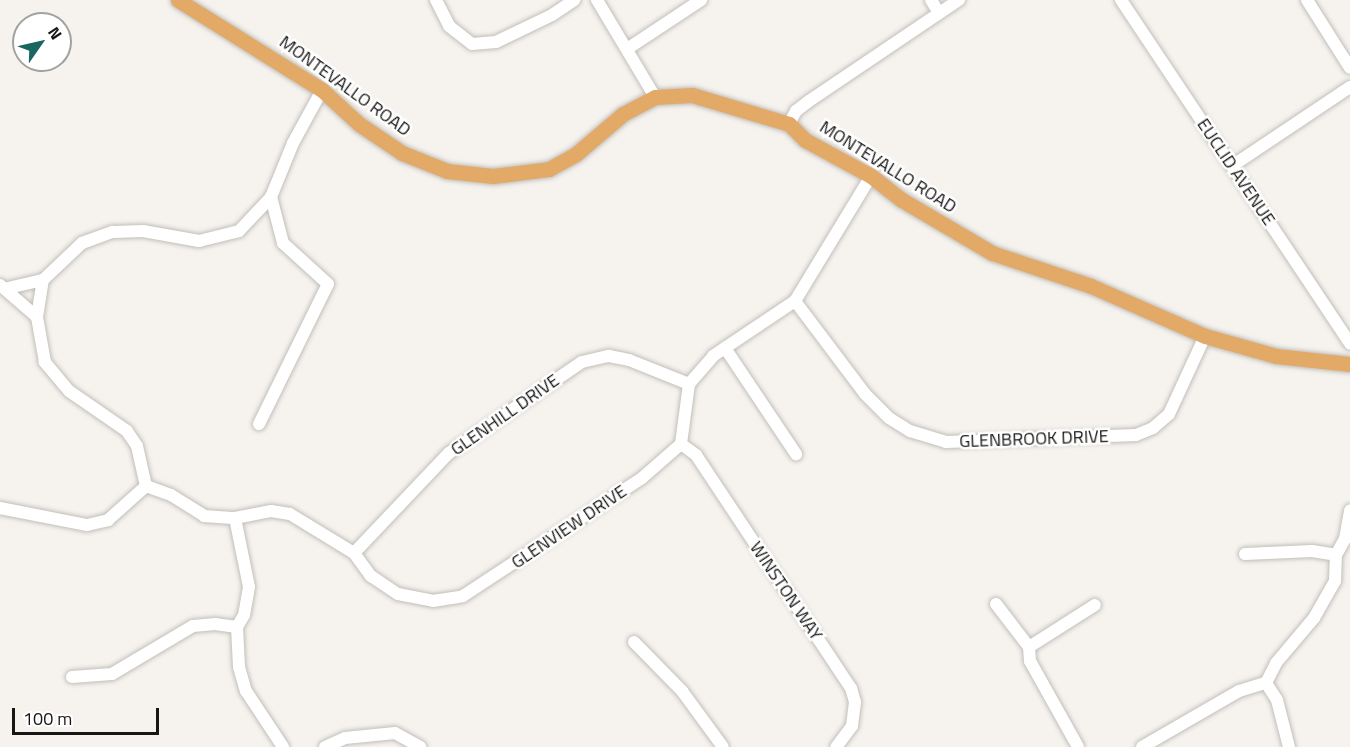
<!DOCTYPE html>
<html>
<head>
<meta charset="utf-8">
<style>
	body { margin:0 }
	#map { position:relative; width:1350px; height:747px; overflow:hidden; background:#f6f3ee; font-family:"Titillium Web",sans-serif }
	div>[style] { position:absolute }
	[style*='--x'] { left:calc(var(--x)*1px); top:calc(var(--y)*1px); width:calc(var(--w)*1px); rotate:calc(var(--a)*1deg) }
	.roads { filter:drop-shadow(0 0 2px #c2bfbb) drop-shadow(0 0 2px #c2bfbb) }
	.minor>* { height:12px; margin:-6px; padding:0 6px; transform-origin:6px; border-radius:6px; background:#fff }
	.major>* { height:15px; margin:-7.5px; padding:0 7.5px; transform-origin:7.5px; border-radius:7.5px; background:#e3aa67 }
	span { translate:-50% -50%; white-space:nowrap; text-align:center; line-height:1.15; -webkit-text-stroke:5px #fff; paint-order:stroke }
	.street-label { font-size:18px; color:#171615 }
	.north { position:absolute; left:12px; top:12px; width:60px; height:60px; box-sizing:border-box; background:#fff; border:2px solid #a2a2a1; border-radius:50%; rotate:56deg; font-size:16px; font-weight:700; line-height:24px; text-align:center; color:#171615 }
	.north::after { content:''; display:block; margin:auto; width:21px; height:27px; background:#196661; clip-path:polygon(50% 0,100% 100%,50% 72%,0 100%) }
	.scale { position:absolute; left:12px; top:708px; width:147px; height:27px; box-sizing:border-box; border:3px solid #171615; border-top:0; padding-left:8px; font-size:18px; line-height:21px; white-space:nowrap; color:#171615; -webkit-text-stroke:4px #fff; paint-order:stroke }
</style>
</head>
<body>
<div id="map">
	<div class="roads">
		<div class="minor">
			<div style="--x:436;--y:0;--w:29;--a:63"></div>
			<div style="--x:449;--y:26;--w:29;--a:38"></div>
			<div style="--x:472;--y:44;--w:24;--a:-5"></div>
			<div style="--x:496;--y:42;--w:62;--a:-25.7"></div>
			<div style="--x:552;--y:15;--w:27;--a:-34"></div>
			<div style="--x:597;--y:0;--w:113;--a:59.1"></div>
			<div style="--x:931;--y:0;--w:15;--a:58"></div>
			<div style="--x:1121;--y:0;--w:413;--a:56.3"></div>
			<div style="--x:1307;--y:0;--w:80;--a:57.7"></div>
			<div style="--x:627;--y:49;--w:89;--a:-33.5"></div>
			<div style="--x:789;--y:124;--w:15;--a:-62"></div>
			<div style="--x:796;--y:111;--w:16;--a:-38"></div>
			<div style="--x:809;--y:101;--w:181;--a:-34"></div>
			<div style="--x:1232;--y:166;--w:142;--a:-33.8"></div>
			<div style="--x:0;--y:285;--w:49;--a:40.9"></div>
			<div style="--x:8;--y:288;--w:36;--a:-13"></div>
			<div style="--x:43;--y:280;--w:54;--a:-43.5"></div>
			<div style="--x:82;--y:243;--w:33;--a:-20"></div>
			<div style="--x:113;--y:232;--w:30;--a:-2"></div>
			<div style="--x:143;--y:231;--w:57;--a:10.1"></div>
			<div style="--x:199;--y:241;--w:41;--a:-14"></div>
			<div style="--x:239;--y:231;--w:47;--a:-46.7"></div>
			<div style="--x:271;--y:197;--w:58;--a:-67.8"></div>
			<div style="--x:293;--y:143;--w:60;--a:-61.3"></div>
			<div style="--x:795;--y:301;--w:116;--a:53"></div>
			<div style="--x:865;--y:394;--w:34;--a:45"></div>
			<div style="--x:889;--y:418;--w:25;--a:32"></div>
			<div style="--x:910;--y:431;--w:38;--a:17"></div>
			<div style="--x:946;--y:442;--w:190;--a:-2.1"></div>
			<div style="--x:1136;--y:435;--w:18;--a:-22"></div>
			<div style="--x:1153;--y:428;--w:21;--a:-41"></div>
			<div style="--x:1169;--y:414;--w:86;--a:-65.2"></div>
			<div style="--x:725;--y:348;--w:128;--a:56.2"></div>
			<div style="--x:259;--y:424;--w:156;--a:-63.8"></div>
			<div style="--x:328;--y:284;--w:61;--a:-137.7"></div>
			<div style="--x:283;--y:243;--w:48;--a:-104.6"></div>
			<div style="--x:681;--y:444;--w:19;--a:36"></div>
			<div style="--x:696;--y:455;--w:280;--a:56.4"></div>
			<div style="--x:851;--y:688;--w:15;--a:74"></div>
			<div style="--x:855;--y:702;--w:24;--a:97"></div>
			<div style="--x:852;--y:726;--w:26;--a:127"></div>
			<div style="--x:146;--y:486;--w:27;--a:20"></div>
			<div style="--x:171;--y:495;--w:39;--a:32"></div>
			<div style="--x:204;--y:516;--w:31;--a:4"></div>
			<div style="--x:235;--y:518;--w:37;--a:-11"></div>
			<div style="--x:271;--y:511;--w:19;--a:9"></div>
			<div style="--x:290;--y:514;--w:75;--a:31.4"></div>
			<div style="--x:354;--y:553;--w:29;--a:54"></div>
			<div style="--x:371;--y:576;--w:32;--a:34"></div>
			<div style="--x:398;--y:594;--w:36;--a:11"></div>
			<div style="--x:433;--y:601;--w:30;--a:-9"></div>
			<div style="--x:463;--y:596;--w:214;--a:-33.4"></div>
			<div style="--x:642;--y:478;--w:52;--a:-41.1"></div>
			<div style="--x:681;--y:444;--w:61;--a:-82.4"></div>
			<div style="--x:689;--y:384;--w:37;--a:-49"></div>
			<div style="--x:713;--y:356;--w:99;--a:-33.9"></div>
			<div style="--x:795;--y:301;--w:146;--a:-58.7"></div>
			<div style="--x:0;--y:508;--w:89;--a:11.1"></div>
			<div style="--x:87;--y:525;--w:22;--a:-13"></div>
			<div style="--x:108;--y:520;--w:51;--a:-41.8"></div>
			<div style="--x:146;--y:486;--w:41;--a:-102.7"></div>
			<div style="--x:137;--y:446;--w:18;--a:-124"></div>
			<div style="--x:127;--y:431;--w:70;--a:-145.4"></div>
			<div style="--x:69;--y:391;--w:38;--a:-130"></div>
			<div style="--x:45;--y:362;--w:46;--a:-100.1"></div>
			<div style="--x:37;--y:317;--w:37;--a:-81"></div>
			<div style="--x:235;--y:518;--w:70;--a:78.5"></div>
			<div style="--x:249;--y:587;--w:28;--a:100"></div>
			<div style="--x:244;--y:615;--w:14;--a:120"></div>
			<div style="--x:237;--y:627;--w:40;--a:87.1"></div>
			<div style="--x:239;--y:667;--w:25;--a:74"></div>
			<div style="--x:246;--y:691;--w:67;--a:56.5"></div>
			<div style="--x:354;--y:553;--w:138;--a:-46.5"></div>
			<div style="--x:449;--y:453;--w:161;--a:-34.4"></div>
			<div style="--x:582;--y:362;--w:28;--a:-13"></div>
			<div style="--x:609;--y:356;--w:20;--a:11"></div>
			<div style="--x:629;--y:360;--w:65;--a:21.8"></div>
			<div style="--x:1245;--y:554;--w:67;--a:-2.6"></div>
			<div style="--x:1312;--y:551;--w:24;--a:9"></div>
			<div style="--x:996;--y:604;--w:54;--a:52.5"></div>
			<div style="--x:1029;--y:647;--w:14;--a:86"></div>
			<div style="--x:1030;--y:661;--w:98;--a:60.8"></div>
			<div style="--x:634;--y:642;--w:69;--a:45.6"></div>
			<div style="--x:682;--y:691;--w:69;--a:53.8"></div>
			<div style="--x:1029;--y:647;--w:78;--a:-32.5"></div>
			<div style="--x:72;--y:677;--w:40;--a:-4.3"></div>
			<div style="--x:112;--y:674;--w:94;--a:-30.7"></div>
			<div style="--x:193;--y:626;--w:22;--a:-5"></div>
			<div style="--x:215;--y:624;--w:22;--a:8"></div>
			<div style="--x:1266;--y:683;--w:20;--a:57"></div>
			<div style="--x:1277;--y:700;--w:49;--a:75.7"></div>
			<div style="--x:325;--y:747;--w:22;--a:-24"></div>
			<div style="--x:345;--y:738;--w:50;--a:-5.7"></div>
			<div style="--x:395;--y:733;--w:29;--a:29"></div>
			<div style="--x:1142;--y:747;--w:112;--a:-30"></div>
			<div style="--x:1239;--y:691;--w:28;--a:-17"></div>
			<div style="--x:1266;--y:683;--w:22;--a:-63"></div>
			<div style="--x:1276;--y:663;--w:59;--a:-49.8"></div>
			<div style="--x:1314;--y:618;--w:43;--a:-60.4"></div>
			<div style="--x:1335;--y:581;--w:26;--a:-88"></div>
			<div style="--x:1336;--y:555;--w:18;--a:-61"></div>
			<div style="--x:1345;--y:539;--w:29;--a:-80"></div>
		</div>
		<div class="major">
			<div style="--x:178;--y:0;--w:170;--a:32"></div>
			<div style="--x:322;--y:90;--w:50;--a:42.6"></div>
			<div style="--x:359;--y:124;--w:52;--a:34"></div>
			<div style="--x:402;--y:153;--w:48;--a:21.8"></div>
			<div style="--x:447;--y:171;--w:46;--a:6.2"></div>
			<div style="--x:493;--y:176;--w:56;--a:-7.1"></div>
			<div style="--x:549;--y:169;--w:31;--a:-29"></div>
			<div style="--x:576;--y:154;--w:62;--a:-40.4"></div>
			<div style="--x:623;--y:114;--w:36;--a:-28"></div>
			<div style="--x:655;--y:97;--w:37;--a:-3"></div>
			<div style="--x:692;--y:95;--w:101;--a:16.6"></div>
			<div style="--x:789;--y:124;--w:23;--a:45"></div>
			<div style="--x:805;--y:140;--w:75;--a:28.6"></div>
			<div style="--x:871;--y:176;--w:39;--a:38"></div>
			<div style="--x:902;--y:200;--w:104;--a:30.5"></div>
			<div style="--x:992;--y:253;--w:104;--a:18.4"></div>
			<div style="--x:1091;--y:286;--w:124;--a:23.7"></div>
			<div style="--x:1205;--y:336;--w:74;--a:15.7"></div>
			<div style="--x:1276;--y:356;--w:74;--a:6.2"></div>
		</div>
	</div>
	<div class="street-label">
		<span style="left:345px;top:86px;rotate:36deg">MONTEVALLO ROAD</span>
		<span style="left:888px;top:167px;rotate:32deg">MONTEVALLO ROAD</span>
		<span style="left:1236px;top:172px;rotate:56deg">EUCLID AVENUE</span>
		<span style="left:505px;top:415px;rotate:-35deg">GLENHILL DRIVE</span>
		<span style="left:1034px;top:439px;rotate:-2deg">GLENBROOK DRIVE</span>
		<span style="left:569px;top:527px;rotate:-34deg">GLENVIEW DRIVE</span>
		<span style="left:786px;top:591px;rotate:56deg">WINSTON WAY</span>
	</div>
	<div class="north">N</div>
	<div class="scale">100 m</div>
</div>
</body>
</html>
